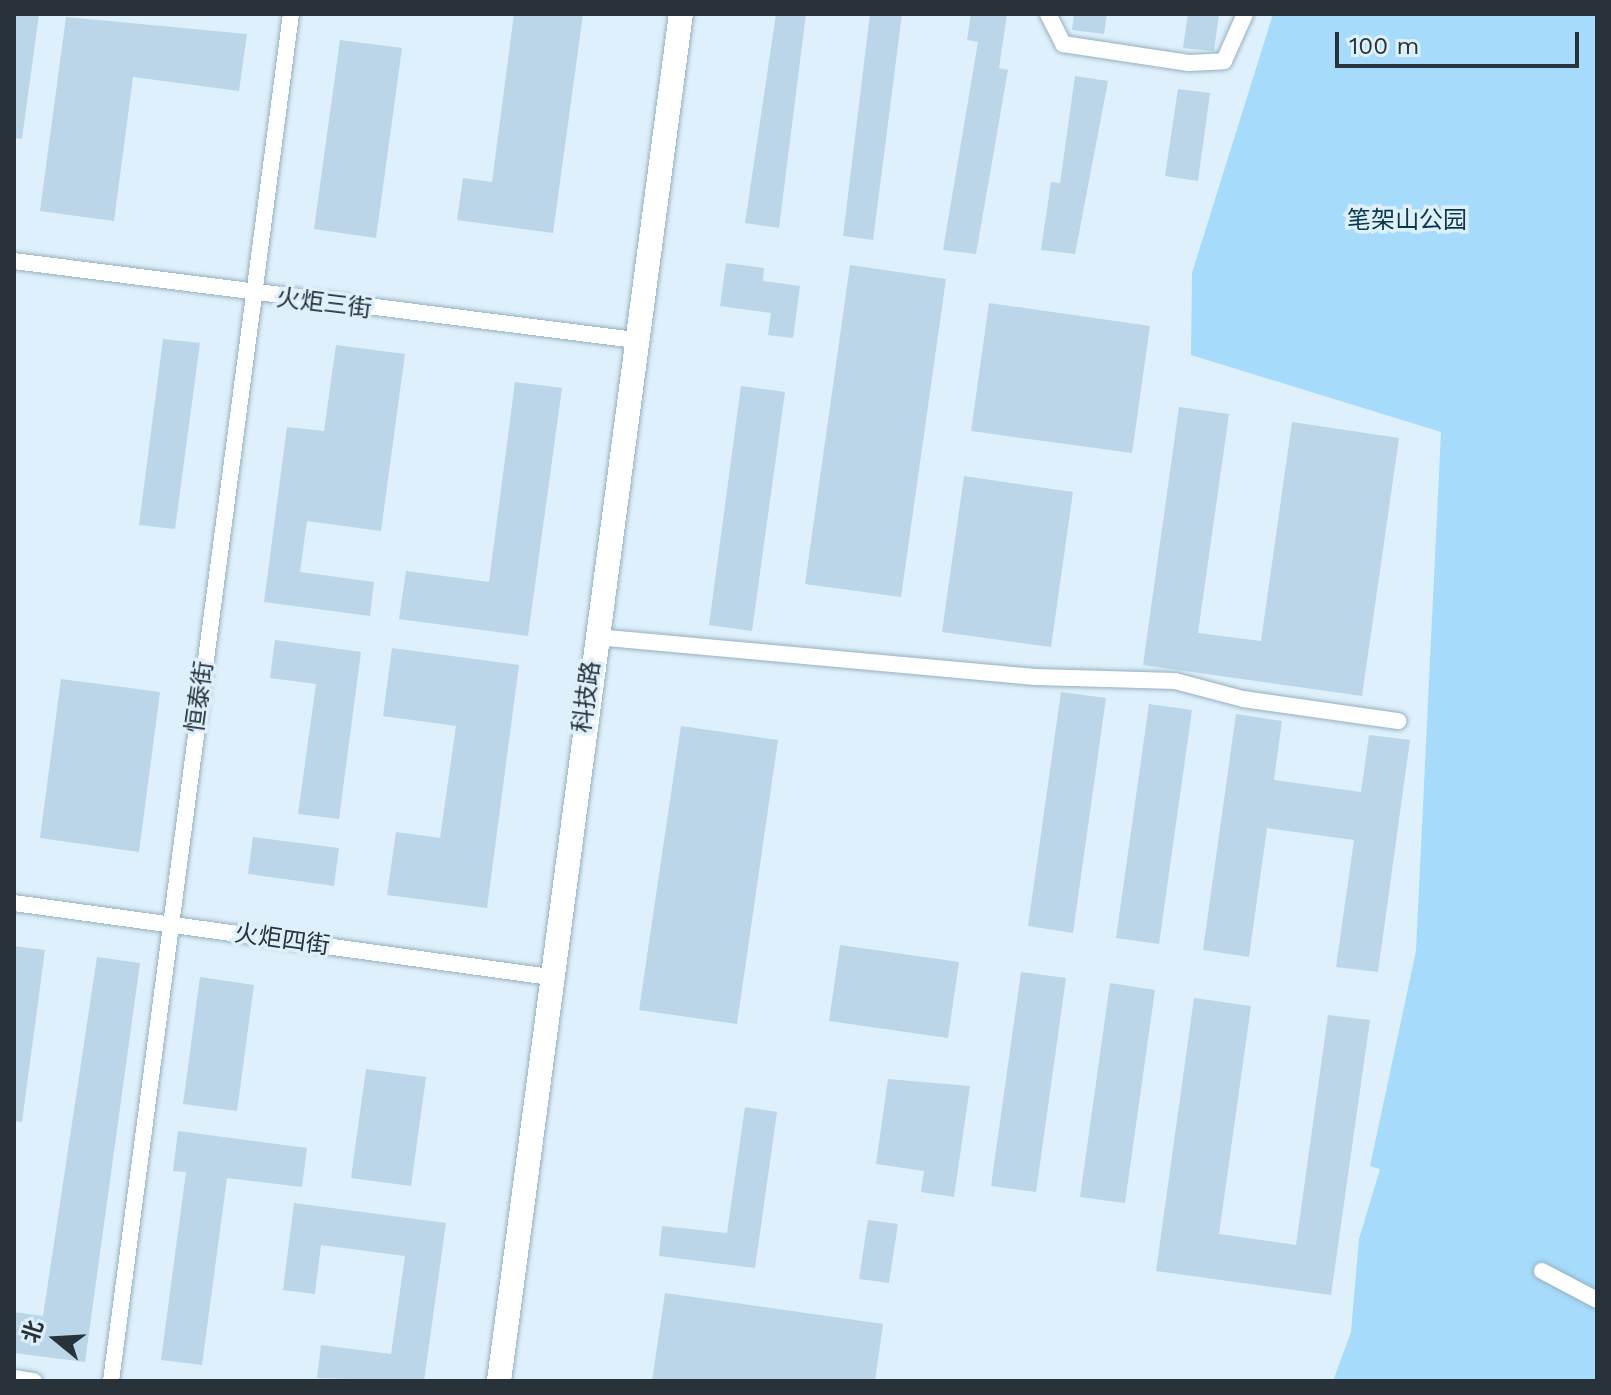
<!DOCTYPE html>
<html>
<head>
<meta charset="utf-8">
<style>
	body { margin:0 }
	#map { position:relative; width:1611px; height:1395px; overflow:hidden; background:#def0fb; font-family:"Work Sans","Noto Sans SC",sans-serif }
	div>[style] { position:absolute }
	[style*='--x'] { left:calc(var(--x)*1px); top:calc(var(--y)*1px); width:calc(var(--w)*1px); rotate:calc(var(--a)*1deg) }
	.green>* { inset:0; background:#a6dbfc }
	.building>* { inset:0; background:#bad6e8 }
	.roads { filter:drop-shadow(0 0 2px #94b0c1) drop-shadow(0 0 2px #94b0c1) }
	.street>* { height:16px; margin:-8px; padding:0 8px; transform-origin:8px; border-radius:8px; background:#fff }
	.primary>* { height:24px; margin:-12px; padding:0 12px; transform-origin:12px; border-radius:12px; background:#fff }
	span { translate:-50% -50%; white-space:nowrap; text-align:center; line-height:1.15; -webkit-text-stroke:7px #def0fb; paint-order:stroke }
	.park-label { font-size:24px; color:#09384e }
	.street-label { font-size:24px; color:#273239 }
	.frame { position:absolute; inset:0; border:16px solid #273239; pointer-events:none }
	.north { position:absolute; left:16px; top:1299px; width:80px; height:80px; -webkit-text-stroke:6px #def0fb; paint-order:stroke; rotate:288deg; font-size:22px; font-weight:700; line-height:32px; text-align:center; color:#273239 }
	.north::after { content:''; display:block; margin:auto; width:28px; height:36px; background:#273239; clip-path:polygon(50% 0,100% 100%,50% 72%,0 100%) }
	.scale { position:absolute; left:1335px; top:32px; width:244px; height:36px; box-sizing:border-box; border:4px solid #273239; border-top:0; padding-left:10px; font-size:24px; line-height:28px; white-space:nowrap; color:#273239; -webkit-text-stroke:6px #def0fb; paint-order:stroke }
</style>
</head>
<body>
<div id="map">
	<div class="green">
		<div style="clip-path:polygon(1273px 14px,1597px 14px,1597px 1381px,1333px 1381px,1351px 1332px,1359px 1239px,1380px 1169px,1370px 1166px,1416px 951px,1441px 432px,1191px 355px,1192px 273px)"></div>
	</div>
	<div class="building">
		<div style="clip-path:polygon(14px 14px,39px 14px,22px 139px,14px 138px)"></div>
		<div style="clip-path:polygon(514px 14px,583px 14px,553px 233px,457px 220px,463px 178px,492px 182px)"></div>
		<div style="clip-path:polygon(776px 14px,806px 14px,779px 228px,745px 223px)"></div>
		<div style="clip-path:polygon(870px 14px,902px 14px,873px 240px,843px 236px)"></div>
		<div style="clip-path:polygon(971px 14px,1007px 14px,999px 68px,1008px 70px,976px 254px,943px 250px,978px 42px,967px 40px)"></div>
		<div style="clip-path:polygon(1074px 14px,1107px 14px,1104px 34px,1072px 30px)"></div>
		<div style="clip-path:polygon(1188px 14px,1219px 14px,1214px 51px,1183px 48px)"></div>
		<div style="clip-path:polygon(66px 17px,247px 34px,239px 91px,133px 77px,114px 221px,40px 211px)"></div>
		<div style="clip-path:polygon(340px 40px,402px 48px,376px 238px,314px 229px)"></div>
		<div style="clip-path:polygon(1075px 76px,1108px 81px,1075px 254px,1041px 250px,1051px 182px,1060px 183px)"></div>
		<div style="clip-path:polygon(1178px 89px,1210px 93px,1198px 181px,1165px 176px)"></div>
		<div style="clip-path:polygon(726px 263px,764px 268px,763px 281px,800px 286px,793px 338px,768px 335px,771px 313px,720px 306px)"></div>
		<div style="clip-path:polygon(850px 265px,946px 279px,901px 597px,805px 584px)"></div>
		<div style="clip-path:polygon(989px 303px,1150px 326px,1132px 453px,971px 431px)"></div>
		<div style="clip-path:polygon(163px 339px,200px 343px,175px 529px,139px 525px)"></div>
		<div style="clip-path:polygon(336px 345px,405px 354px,381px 531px,307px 521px,300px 572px,374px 582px,370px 616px,264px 602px,287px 427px,324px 431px)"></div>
		<div style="clip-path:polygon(515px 382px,562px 388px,528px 636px,399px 619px,406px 571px,489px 582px)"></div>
		<div style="clip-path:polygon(741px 386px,785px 392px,752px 631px,709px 625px)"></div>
		<div style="clip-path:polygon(1179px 407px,1229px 414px,1198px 633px,1261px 641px,1292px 422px,1399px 438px,1362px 696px,1143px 665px)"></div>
		<div style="clip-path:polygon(964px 476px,1073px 492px,1051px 647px,942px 632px)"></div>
		<div style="clip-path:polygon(275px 640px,361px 652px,339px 819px,298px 814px,316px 684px,270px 678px)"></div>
		<div style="clip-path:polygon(392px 648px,519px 665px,487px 908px,387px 895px,396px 832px,440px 838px,456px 726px,383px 716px)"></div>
		<div style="clip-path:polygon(61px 679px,160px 692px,139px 852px,40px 838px)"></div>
		<div style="clip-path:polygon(1061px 692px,1106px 698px,1073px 933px,1028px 926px)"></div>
		<div style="clip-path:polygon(1149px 704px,1192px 710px,1159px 944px,1116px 938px)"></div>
		<div style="clip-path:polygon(1236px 714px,1282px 721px,1274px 780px,1361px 792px,1369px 735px,1410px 740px,1378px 972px,1336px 967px,1354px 840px,1267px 828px,1249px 957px,1203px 950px)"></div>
		<div style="clip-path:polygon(681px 726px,778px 740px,737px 1024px,639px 1010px)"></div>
		<div style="clip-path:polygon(253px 837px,339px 848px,334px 886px,248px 874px)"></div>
		<div style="clip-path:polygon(840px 945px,959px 962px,948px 1038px,829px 1021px)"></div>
		<div style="clip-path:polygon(14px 946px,45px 950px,22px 1122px,14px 1121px)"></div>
		<div style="clip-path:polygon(97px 957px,140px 963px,85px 1362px,14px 1353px,14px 1312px,43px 1316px)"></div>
		<div style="clip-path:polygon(1021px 972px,1066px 978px,1036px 1192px,991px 1186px)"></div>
		<div style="clip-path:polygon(200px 977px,254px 985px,237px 1111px,183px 1104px)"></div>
		<div style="clip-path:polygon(1110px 983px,1155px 990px,1125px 1203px,1080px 1197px)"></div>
		<div style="clip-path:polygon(1194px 998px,1251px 1006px,1219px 1234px,1296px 1245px,1328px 1015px,1370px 1020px,1331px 1295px,1156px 1271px)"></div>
		<div style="clip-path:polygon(366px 1069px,426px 1077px,411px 1186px,351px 1178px)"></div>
		<div style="clip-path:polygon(888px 1079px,970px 1086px,954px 1197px,921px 1192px,924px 1171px,876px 1164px)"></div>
		<div style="clip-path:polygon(745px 1107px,777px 1112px,755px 1268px,659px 1256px,662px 1226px,727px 1233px)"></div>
		<div style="clip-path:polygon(178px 1131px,307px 1148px,302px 1187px,227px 1178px,202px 1365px,161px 1360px,186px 1172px,173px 1171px)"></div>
		<div style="clip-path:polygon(294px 1203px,446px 1223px,424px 1381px,317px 1378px,321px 1345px,391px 1354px,405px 1256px,321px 1245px,315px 1294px,283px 1290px)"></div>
		<div style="clip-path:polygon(868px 1220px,898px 1224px,889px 1283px,859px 1279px)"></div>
		<div style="clip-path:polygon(665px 1293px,883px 1324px,875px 1381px,652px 1381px)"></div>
	</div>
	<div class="roads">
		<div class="street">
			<div style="--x:1048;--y:14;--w:34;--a:63"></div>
			<div style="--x:1063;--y:44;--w:127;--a:8.6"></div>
			<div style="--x:1189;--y:63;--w:35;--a:-3"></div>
			<div style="--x:1224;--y:61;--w:51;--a:-65.9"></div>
			<div style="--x:14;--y:261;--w:626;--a:7.25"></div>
			<div style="--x:596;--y:637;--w:441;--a:5.2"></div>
			<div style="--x:1035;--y:677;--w:140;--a:1.6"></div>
			<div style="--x:1175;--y:681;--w:70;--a:14.8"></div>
			<div style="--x:1243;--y:699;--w:157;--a:8.1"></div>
			<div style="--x:14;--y:903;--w:541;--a:7.86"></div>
			<div style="--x:1542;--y:1271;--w:62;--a:27.8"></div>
			<div style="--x:14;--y:1378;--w:20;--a:9"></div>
			<div style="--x:111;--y:1381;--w:1379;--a:-82.5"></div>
		</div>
		<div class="primary">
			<div style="--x:499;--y:1381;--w:1379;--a:-82.42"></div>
		</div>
	</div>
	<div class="park-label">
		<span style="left:1407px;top:221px">笔架山公园</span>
	</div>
	<div class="street-label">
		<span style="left:324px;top:304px;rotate:7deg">火炬三街</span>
		<span style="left:200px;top:697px;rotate:-82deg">恒泰街</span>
		<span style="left:587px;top:697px;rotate:-82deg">科技路</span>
		<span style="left:282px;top:940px;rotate:8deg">火炬四街</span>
	</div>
	<div class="frame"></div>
	<div class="north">北</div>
	<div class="scale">100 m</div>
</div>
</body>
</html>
